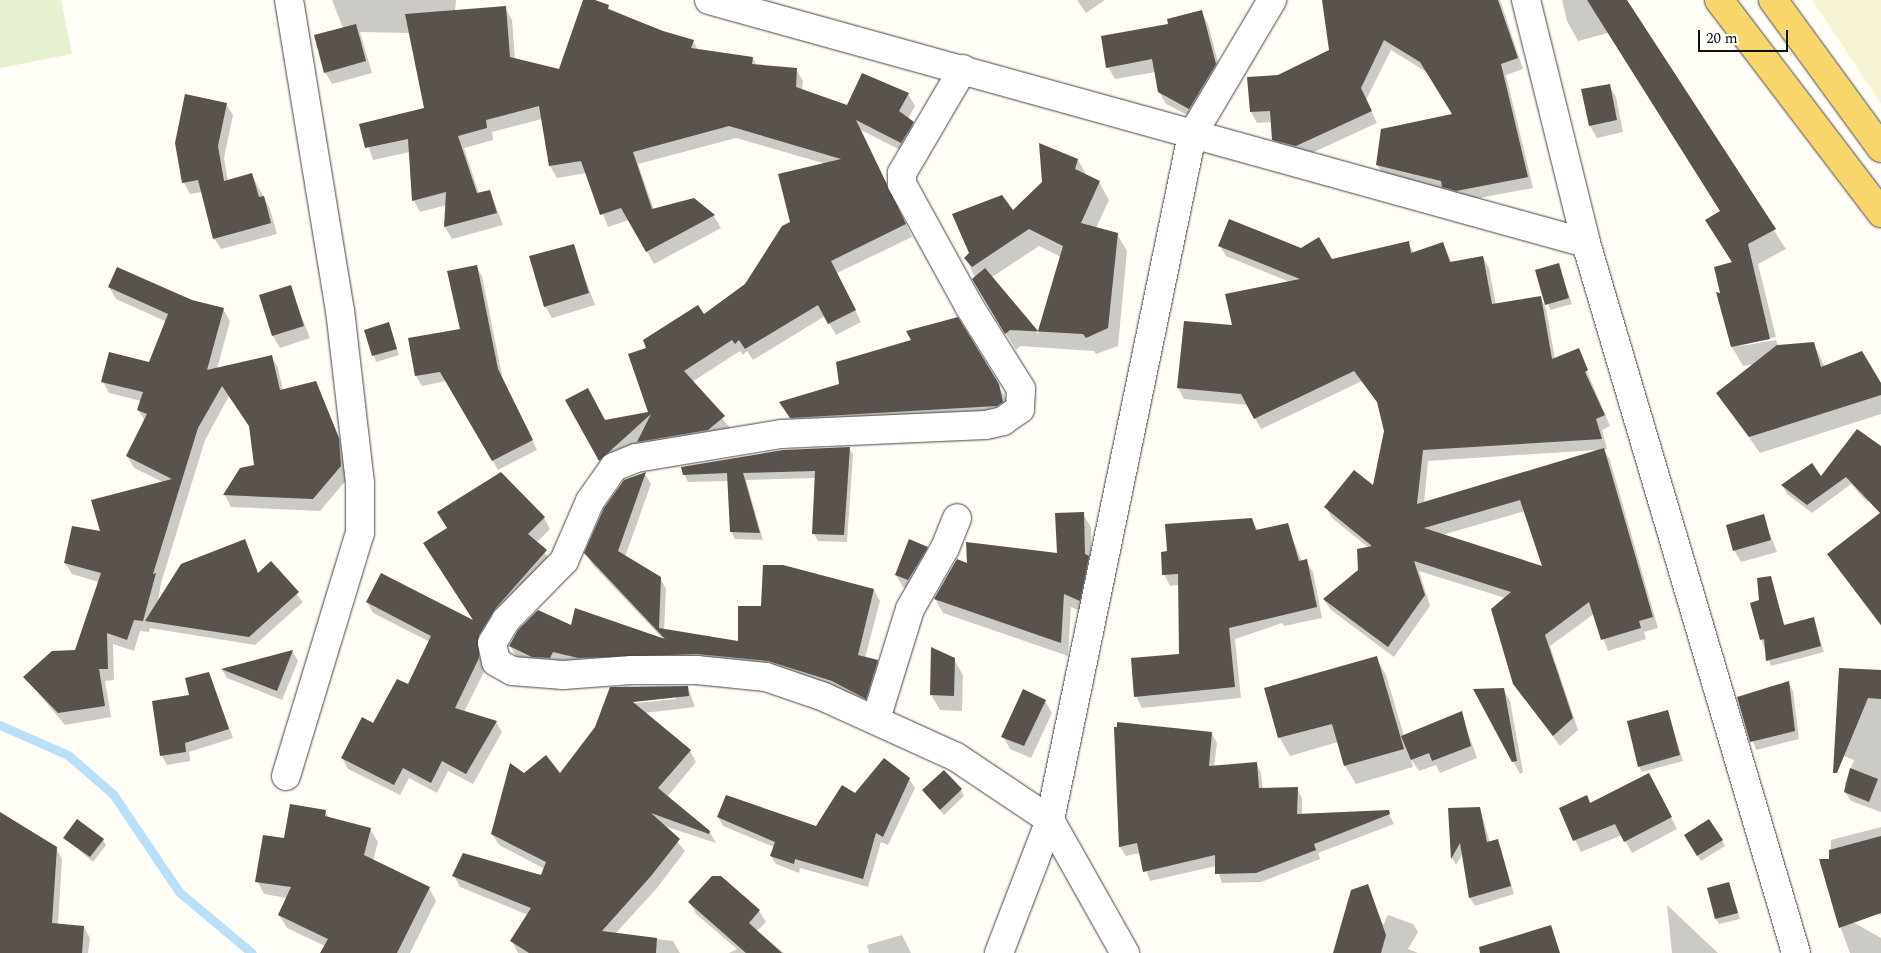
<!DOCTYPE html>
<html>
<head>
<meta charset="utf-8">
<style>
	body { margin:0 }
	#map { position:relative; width:1881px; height:953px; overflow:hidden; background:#fffdf5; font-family:Spectral,serif }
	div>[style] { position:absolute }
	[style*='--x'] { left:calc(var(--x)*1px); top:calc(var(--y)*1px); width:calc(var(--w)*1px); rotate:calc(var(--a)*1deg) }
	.farmland>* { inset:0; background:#f6f3d4 }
	.pitch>* { inset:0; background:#e6f2cf }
	.shadow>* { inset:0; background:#0003 }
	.stream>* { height:9px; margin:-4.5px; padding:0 4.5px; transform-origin:4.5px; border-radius:4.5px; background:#b9e0f7 }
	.building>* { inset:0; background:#5a524d }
	.roads { filter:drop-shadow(0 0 1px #444) drop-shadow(0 0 1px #444) }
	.minor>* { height:28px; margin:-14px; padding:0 14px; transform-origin:14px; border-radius:14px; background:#fff }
	.major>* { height:28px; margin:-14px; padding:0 14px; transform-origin:14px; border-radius:14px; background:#f9d66b }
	span { translate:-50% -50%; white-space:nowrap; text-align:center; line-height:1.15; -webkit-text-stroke:5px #fff; paint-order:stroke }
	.scale { position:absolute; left:1698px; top:30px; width:90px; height:22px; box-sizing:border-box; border:2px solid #111; border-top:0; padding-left:6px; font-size:15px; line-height:18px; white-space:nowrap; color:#111; -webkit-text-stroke:4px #fff; paint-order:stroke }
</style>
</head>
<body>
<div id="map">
	<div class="farmland">
		<div style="clip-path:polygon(1812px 0,1881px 0,1881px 104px,1833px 31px)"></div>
	</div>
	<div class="pitch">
		<div style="clip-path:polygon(0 0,61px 0,72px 54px,0 68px)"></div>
	</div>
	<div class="shadow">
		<div style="clip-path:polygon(332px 0,456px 0,455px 11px,505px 8px,512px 20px,515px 59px,560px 70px,585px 0,590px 0,662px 32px,693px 41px,698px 50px,753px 58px,757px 66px,796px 69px,803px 81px,802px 91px,848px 106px,908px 94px,915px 106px,908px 119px,920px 135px,908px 154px,861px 130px,912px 237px,837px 273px,861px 322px,836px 335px,825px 316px,753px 360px,747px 351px,743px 355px,740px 351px,692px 382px,730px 428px,645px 454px,639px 443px,607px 472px,567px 401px,605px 421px,650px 413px,648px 348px,704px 315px,746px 284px,791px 223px,826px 164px,736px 138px,638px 164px,654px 210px,694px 199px,714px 216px,721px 228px,654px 264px,629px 220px,608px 227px,587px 173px,557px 178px,550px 166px,542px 119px,492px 132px,493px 140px,464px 148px,479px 194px,490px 191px,503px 225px,452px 239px,445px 227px,447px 205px,420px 212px,414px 201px,410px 152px,373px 160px,361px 125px,426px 109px,410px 33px,360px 32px,372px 73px,332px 84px,325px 72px,343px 28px)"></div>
		<div style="clip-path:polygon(1077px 0,1105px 0,1086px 13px)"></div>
		<div style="clip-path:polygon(1337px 0,1500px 0,1523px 69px,1506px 75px,1533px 188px,1463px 201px,1384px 176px,1377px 165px,1454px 115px,1428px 73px,1391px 50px,1366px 100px,1377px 123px,1303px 157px,1280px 151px,1273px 139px,1272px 122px,1257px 123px,1251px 112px,1248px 78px,1279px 76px,1330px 50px)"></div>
		<div style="clip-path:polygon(1562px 0,1625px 0,1786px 249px,1758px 264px,1776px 337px,1735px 347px,1776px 340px,1778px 346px,1813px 343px,1825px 367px,1881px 385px,1881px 414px,1760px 453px,1718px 393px,1755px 364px,1743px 366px,1732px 347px,1722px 294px,1733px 264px,1707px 221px,1721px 212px,1608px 33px,1578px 41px,1567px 21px)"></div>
		<div style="clip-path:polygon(1201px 12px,1208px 24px,1222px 77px,1197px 120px,1166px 104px,1159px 92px,1156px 72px,1115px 79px,1108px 67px,1170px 25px)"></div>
		<div style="clip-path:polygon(1609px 85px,1616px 97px,1623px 132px,1597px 138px,1590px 126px)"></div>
		<div style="clip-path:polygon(226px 104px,233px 115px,224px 158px,228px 181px,252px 175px,270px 209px,277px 234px,221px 249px,214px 238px,202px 192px,190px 194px,184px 183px,176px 143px)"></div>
		<div style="clip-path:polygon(evenodd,1078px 160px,1087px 176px,1099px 182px,1109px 200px,1096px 228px,1117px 234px,1127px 251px,1118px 346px,1096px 354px,1094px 351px,1020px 346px,1016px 350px,984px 297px,966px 258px,1013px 212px,1078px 160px,1039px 246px,1061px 257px,1038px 334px,992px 277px,1039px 246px)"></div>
		<div style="clip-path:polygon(evenodd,1408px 243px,1414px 253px,1443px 243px,1452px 263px,1483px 257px,1489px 268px,1496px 305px,1540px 297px,1546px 308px,1555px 359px,1578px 350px,1610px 426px,1602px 430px,1607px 449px,1604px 450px,1610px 460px,1658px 628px,1644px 632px,1646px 639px,1608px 651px,1594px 614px,1550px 646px,1578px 730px,1560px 746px,1514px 684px,1505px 598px,1419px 571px,1430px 606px,1394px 657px,1331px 610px,1324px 600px,1359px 570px,1369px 548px,1332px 518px,1326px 507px,1374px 487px,1386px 431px,1379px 405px,1362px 381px,1261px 429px,1248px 405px,1184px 399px,1178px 388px,1233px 327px,1290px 282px,1226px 256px,1220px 246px,1331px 260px,1408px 243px,1597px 450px,1424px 503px,1428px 461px,1597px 450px,1408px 243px,1525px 511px,1544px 568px,1442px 535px,1525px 511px)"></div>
		<div style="clip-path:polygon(573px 246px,595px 305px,552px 318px,545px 306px)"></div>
		<div style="clip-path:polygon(1558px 264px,1572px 304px,1550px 310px,1537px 271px)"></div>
		<div style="clip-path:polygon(476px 266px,482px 276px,503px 380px,537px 450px,498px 470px,446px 381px,422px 386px,416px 376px,409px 339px,461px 330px)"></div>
		<div style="clip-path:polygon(109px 287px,223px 309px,230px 321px,217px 369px,271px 356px,278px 368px,283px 390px,315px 382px,345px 451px,348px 478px,320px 511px,231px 507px,225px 495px,241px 469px,256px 466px,250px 428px,229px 396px,205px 440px,161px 583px,158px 602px,244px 541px,258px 574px,271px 563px,303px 602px,255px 645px,150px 628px,149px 632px,140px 631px,134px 651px,113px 644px,114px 680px,105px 681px,111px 717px,65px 725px,25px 677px,76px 651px,99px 582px,72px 574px,65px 563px,163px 482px,134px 468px,127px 456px,145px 421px,138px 410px,141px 401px,109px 393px,103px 382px,150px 364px,167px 322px,116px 299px)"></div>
		<div style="clip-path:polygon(290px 287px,310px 338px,280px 348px,273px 336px)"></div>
		<div style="clip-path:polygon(388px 324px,399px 355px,376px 362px,365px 330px)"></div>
		<div style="clip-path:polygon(998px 385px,1007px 400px,1010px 417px,799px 432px,789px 416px)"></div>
		<div style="clip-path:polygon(849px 448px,853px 455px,847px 542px,818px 541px,814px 534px,816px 478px,746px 480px,763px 540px,735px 539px,731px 531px,728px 481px,688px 482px,684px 474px)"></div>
		<div style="clip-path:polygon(1881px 450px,1881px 484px,1867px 502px,1851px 484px,1812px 513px,1787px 494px,1783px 486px,1821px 478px)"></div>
		<div style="clip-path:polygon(501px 474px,544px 518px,550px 529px,536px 543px,552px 562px,484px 646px,485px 670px,464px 712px,496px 722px,502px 732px,473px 784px,448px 771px,437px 793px,409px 778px,400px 795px,348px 769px,342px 758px,408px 686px,430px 642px,373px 613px,367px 602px,476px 623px,448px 529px)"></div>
		<div style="clip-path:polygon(645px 474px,651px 484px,625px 557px,660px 578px,666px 589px,664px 630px,739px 642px,763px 607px,874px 590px,880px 601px,865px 658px,877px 661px,883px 672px,872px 708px,839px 691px,539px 667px,516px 656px,510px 646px,571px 627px,663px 639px,592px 564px,586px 553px)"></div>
		<div style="clip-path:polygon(1083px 514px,1091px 527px,1092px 564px,1087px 614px,1071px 607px,1068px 656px,943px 613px,935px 599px,968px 564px,1058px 555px)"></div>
		<div style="clip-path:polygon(1881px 514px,1881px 626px,1828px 555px)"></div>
		<div style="clip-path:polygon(1763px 516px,1777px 552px,1741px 562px,1734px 550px)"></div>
		<div style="clip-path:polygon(1251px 519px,1258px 530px,1287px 525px,1302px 562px,1306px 561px,1313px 572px,1322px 618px,1284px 626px,1282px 623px,1235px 639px,1241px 698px,1142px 708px,1136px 696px,1180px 655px,1179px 585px,1170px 586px,1164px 574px)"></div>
		<div style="clip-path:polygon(927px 548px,934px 560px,915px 592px,903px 587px,896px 575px)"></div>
		<div style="clip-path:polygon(1770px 577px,1785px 626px,1813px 618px,1824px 652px,1771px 666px,1761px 639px,1760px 601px)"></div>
		<div style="clip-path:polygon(932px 649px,954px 659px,963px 675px,962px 711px,940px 710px,931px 695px)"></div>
		<div style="clip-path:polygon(293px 652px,298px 661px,282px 700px,227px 678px,222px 670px)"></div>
		<div style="clip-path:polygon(1376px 657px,1386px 675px,1404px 736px,1461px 713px,1477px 758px,1440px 773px,1436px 765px,1419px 771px,1411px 759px,1413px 767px,1356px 784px,1345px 766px,1338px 742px,1290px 756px,1280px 738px,1265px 689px)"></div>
		<div style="clip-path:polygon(1881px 671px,1881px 812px,1851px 801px,1845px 792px,1845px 783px,1854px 760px,1841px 755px,1836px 746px)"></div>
		<div style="clip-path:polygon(209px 673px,233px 738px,189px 752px,190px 761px,167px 765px,162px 756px,191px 696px)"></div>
		<div style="clip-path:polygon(1789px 683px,1793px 691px,1799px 739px,1756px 750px,1738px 697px)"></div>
		<div style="clip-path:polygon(evenodd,688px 687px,695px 707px,644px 713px,690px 751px,696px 762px,667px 797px,709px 831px,716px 843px,664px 826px,685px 851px,657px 888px,615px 934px,673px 941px,680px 953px,518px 953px,512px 941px,528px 915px,460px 887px,454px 876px,542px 876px,545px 869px,499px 845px,492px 834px,524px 774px,560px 775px,596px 727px,610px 689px,688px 687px,676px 697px,676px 699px,627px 704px,627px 702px,676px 697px)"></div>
		<div style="clip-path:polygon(1503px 689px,1510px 701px,1523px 772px,1520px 774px,1475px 690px)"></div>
		<div style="clip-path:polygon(1045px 701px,1052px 713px,1031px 758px,1010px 749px,1003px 736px)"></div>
		<div style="clip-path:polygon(1668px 712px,1683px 761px,1642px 772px,1639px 766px)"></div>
		<div style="clip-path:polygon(1116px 729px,1212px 734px,1217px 743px,1214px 767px,1256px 764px,1261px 773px,1263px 790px,1297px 789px,1302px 798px,1302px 815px,1388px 812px,1394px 824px,1318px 853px,1320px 859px,1261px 882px,1222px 883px,1216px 866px,1150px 881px,1140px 853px,1126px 856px,1120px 847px)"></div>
		<div style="clip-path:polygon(909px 779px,915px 788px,888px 845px,881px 842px,868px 887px,800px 868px,799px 873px,776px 864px,771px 856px,774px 847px,723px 826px,718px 817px,817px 828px,855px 795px)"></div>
		<div style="clip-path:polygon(1655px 786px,1677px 829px,1632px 853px,1622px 835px,1581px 852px,1560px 809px,1587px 797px,1591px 804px)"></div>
		<div style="clip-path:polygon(961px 790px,964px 796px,944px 815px,924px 791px)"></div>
		<div style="clip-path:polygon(1480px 808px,1490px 843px,1497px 841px,1501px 849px,1514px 894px,1475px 906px,1470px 898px,1463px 853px,1456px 865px,1452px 858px,1449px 809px)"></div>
		<div style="clip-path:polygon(325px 811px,329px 818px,370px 829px,378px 842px,373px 861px,429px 888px,436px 901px,410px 953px,322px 953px,325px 946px,287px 928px,279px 915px,287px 898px,264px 894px,257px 881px,285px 840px)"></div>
		<div style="clip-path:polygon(0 826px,56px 848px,62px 859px,58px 925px,84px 927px,90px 938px,88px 953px,0 953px)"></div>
		<div style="clip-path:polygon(1881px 827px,1881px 915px,1832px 902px,1820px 860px,1830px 860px,1831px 840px)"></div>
		<div style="clip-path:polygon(1685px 836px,1722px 840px,1725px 846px,1701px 861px)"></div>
		<div style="clip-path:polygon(65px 838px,103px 840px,106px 845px,93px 862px)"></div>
		<div style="clip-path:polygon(1729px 883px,1740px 919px,1719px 924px,1716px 919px)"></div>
		<div style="clip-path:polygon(1367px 885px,1383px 925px,1388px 915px,1413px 924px,1418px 932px,1408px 949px,1418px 953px,1336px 953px)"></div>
		<div style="clip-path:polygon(690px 903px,759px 911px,766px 922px,757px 931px,784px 953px,729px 953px,737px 949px,696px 914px)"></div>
		<div style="clip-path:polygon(1667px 905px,1718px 953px,1672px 953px)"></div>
		<div style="clip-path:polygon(1835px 912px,1881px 938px,1881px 953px,1850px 953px)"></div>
		<div style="clip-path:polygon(902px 935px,911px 953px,869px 953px,867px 945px)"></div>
	</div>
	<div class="stream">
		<div style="--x:0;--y:725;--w:74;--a:23.8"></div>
		<div style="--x:68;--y:755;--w:60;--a:40.9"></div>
		<div style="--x:113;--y:794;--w:118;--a:56"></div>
		<div style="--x:179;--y:892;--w:95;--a:39.9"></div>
	</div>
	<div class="building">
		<div style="clip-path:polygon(583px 0,595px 0,609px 5px,608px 9px,663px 31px,694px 40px,691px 48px,753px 57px,752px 64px,797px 68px,796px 87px,847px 105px,862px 73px,909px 93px,899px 111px,914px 122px,901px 143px,856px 120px,906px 224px,831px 261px,856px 310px,828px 324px,818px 305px,745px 349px,739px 340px,735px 344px,732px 340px,684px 371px,725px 416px,708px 430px,637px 442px,651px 414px,599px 461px,565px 400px,588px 388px,605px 420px,648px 412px,628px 354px,646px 348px,643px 340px,698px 305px,704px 314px,745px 284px,782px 226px,790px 222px,778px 174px,841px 159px,729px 126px,633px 152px,652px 209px,694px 198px,715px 215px,646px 252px,621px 208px,600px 215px,581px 161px,549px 166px,539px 106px,486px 120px,487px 128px,458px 136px,477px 193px,490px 190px,497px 213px,444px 227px,446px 192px,412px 201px,408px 139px,365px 148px,359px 124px,424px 108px,405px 14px,506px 6px,510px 57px,559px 69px)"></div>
		<div style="clip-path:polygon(1322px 0,1498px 0,1518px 58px,1501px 64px,1528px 177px,1456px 191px,1442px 187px,1441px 181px,1376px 165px,1381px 129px,1452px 114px,1420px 62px,1384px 40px,1361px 88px,1372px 111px,1296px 146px,1272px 140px,1270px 111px,1250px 112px,1247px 77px,1278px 75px,1329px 50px)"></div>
		<div style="clip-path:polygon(1587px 0,1627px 0,1776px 229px,1748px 244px,1770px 339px,1731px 347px,1716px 292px,1720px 293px,1714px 267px,1732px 262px,1705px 220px,1720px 211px)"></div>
		<div style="clip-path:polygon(1202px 10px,1216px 64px,1189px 109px,1158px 92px,1152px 59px,1106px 68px,1101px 36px,1168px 24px,1167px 19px)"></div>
		<div style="clip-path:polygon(356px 24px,366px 61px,324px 73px,314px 35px)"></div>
		<div style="clip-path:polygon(1610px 84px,1617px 120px,1589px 126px,1581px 89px)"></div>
		<div style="clip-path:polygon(185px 94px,227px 103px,218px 146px,224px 181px,252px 173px,259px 197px,264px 196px,271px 223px,213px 239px,198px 180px,182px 183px,175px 143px)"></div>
		<div style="clip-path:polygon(1039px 143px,1078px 159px,1075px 169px,1100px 181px,1081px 223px,1118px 233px,1108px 328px,1086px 338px,1083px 334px,1010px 330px,1005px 334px,972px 279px,985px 268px,1038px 331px,1063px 246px,1029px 229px,972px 267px,964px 258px,969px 253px,952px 214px,1002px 195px,1013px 210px,1042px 182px)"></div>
		<div style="clip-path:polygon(evenodd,1229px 219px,1301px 248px,1319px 237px,1332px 259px,1409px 241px,1411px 253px,1443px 242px,1450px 262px,1483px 256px,1492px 304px,1541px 296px,1552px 359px,1579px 348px,1588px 370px,1585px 372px,1605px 415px,1596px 419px,1602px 439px,1423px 450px,1417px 504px,1604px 448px,1653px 617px,1639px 621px,1641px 628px,1601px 640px,1589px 602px,1545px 635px,1573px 718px,1553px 736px,1513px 684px,1491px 609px,1511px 592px,1414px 561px,1425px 595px,1388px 647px,1323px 599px,1358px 570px,1357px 549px,1372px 546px,1324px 507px,1354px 470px,1373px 485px,1384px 431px,1377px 402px,1354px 371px,1254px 419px,1241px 394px,1177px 388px,1184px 321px,1232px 325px,1225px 294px,1300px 279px,1218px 246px,1229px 219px,1520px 500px,1542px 566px,1424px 528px,1520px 500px)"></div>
		<div style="clip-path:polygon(574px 244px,589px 293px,544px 307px,529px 256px)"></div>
		<div style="clip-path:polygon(1559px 263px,1569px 298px,1545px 305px,1535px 270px)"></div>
		<div style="clip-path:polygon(477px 265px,498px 369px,533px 440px,492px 461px,440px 372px,415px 376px,408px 338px,460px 329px,447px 271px)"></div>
		<div style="clip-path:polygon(117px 267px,192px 300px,224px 308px,207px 370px,272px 355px,280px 390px,316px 381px,339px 438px,341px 466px,313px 499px,223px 495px,240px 468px,254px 465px,249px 426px,222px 386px,198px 428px,153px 574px,156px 573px,143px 621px,134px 620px,127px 640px,107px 633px,108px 669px,99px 669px,105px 706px,58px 713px,23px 677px,52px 651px,75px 650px,101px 573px,64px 563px,72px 526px,100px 531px,91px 500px,172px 479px,126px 456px,147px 414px,137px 410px,143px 392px,101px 382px,109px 352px,149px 362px,168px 314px,108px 287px)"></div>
		<div style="clip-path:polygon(291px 285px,304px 326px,272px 336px,259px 295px)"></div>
		<div style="clip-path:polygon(958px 317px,999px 384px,1003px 402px,997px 406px,790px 418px,779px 402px,839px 384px,836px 362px,911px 340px,906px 331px)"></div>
		<div style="clip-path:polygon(389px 322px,397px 349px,372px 356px,364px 330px)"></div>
		<div style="clip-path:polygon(1814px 342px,1821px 367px,1862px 351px,1881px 383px,1881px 395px,1749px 437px,1716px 393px,1777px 345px)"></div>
		<div style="clip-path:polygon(1857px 429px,1881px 446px,1881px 625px,1827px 554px,1880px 513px,1846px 477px,1807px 505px,1781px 485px,1812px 463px,1821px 476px)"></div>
		<div style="clip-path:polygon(850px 447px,844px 535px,812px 534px,815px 471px,743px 473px,760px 533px,730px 532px,727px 473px,683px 475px,681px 467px,783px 450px)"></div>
		<div style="clip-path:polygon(501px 472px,545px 517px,528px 534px,547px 550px,495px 609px,479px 635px,479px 658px,455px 708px,497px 721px,466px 774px,442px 761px,431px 783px,403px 768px,394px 785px,341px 758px,362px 717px,373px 723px,397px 679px,408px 684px,431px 636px,366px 602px,381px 573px,473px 620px,423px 543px,447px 528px,437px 512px)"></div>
		<div style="clip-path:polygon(646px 472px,618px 551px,661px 577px,659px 628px,738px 641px,738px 606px,761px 606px,763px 565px,783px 565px,874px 589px,858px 655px,878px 660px,866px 699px,832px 681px,768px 661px,697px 654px,578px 658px,553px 652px,550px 658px,532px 657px,509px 646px,518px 630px,538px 610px,571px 625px,575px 608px,665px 639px,584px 553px,604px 508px,624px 480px)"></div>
		<div style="clip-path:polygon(1084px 512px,1085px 554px,1089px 556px,1080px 601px,1064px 594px,1061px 643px,934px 599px,957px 559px,967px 563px,966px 542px,1057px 553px,1055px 513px)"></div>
		<div style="clip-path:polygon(1764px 514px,1771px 540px,1733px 551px,1726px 525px)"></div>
		<div style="clip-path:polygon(1252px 518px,1256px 530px,1288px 523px,1299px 561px,1307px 559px,1317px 607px,1229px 628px,1235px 687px,1134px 697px,1131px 658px,1179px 654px,1178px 574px,1162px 575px,1161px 552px,1167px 551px,1165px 524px)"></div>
		<div style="clip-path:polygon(245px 539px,258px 573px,271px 561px,299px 592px,249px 637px,145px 621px,181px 564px)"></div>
		<div style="clip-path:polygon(909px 539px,928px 547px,908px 580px,895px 575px)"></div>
		<div style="clip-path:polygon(1771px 576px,1784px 625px,1814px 617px,1821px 646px,1766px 661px,1764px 639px,1760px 640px,1750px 603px,1759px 600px,1757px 578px)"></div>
		<div style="clip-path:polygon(931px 647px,955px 658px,954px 696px,930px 695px)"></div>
		<div style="clip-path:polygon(293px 650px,277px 691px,221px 669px)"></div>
		<div style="clip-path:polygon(1377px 656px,1404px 749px,1344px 766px,1332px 724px,1278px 738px,1264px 688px)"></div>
		<div style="clip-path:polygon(1839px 668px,1881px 670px,1881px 699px,1868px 698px,1837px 773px,1833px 773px)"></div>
		<div style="clip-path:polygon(209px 672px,229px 729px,185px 743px,186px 752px,160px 756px,152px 701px,189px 695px,185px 678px)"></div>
		<div style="clip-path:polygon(1789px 681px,1795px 731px,1750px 742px,1737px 697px)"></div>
		<div style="clip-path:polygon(688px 686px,689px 696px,633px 702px,691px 750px,658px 788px,710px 831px,709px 834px,651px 813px,680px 839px,651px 876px,602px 931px,657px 938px,656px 953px,529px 953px,510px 941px,531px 908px,452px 876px,463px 853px,541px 875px,546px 862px,491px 834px,510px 763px,524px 773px,546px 755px,560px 773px,595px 727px,610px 687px)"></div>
		<div style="clip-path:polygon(1504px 688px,1517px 761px,1512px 762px,1473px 689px)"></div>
		<div style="clip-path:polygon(1023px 689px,1046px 700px,1024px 746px,1001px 737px)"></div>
		<div style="clip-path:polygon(1668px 710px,1680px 755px,1638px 767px,1627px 721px)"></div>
		<div style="clip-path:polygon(1462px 711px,1471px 746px,1432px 761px,1429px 753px,1411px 760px,1401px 736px)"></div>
		<div style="clip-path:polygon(1117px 722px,1212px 732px,1209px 766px,1257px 762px,1259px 788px,1298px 787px,1297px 814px,1389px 810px,1390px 814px,1314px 844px,1316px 850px,1256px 873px,1215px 874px,1215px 855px,1143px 872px,1137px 843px,1119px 847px,1114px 727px,1117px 727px)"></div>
		<div style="clip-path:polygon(884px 758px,910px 778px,883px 837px,876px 833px,863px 879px,795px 859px,794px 864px,770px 856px,775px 842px,717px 817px,726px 795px,816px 826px,842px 785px,855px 793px)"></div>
		<div style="clip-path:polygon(1850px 768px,1878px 779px,1869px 802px,1844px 792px)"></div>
		<div style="clip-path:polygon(944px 770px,962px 789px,940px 810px,922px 790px)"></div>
		<div style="clip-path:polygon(1649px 773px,1672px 817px,1624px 842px,1615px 824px,1573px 841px,1559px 808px,1587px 795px,1590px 803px)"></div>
		<div style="clip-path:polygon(290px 804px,326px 810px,325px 816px,371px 828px,364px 855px,430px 887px,397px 953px,320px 953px,328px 939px,278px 915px,291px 887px,255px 882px,263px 835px,284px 838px)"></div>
		<div style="clip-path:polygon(1480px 807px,1487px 842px,1498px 839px,1511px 886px,1469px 898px,1460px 843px,1451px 859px,1448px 808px)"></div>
		<div style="clip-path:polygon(0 812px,57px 847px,52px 923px,84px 926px,82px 953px,0 953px)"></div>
		<div style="clip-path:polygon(77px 819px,104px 839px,90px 857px,63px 838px)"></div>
		<div style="clip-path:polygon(1709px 819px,1723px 840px,1697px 856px,1684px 835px)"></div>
		<div style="clip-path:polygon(1881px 836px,1881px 913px,1839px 928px,1819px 859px,1829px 859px,1829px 850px)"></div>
		<div style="clip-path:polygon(712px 876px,721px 876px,760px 910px,749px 923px,782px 953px,746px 953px,688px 902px)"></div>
		<div style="clip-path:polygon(1729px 882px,1738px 913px,1715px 919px,1707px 888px)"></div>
		<div style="clip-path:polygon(1368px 884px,1386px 935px,1381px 953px,1333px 953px,1351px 890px)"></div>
		<div style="clip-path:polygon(1551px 925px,1560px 953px,1480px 953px,1479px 947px)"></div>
	</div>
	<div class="roads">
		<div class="minor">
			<div style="--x:709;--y:0;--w:910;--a:15.49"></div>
			<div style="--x:1526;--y:0;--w:250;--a:76.1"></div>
			<div style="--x:1586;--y:243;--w:740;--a:73.52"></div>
			<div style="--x:963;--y:69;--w:121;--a:120.4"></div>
			<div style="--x:902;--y:173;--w:11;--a:90"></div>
			<div style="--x:902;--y:184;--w:139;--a:61.2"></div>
			<div style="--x:969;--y:306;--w:98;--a:57.9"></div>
			<div style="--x:1021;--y:389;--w:20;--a:93"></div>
			<div style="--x:1020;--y:409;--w:21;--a:145"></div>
			<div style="--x:1003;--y:421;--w:18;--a:167"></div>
			<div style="--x:985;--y:425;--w:204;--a:177.5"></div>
			<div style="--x:781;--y:434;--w:147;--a:170.6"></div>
			<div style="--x:636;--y:458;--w:24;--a:158"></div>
			<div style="--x:614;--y:467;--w:42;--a:125.2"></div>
			<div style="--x:590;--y:501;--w:65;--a:113.4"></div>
			<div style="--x:564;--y:561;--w:83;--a:134.5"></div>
			<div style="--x:506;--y:620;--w:27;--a:121"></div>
			<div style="--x:492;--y:643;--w:19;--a:78"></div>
			<div style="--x:496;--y:662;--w:18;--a:29"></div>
			<div style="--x:512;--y:671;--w:51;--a:4.5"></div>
			<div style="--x:563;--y:675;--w:69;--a:-4.1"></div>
			<div style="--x:632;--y:670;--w:65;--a:0"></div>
			<div style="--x:697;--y:670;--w:69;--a:5.8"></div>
			<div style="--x:766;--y:677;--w:61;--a:19"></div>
			<div style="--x:824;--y:697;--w:145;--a:24.4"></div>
			<div style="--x:956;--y:757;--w:113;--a:33.8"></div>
			<div style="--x:1050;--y:820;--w:153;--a:60.6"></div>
			<div style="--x:876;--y:719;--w:115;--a:-72.8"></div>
			<div style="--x:910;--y:609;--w:70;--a:-60.2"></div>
			<div style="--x:945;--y:548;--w:32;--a:-68"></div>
			<div style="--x:286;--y:776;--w:254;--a:-73.1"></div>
			<div style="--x:360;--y:533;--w:50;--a:-90"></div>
			<div style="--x:360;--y:483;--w:173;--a:-96.6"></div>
			<div style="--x:340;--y:311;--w:315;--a:-99.3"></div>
			<div style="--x:999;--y:953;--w:142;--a:-69"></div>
			<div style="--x:1050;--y:820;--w:700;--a:-78.29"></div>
			<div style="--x:1192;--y:135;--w:157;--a:-59.3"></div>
		</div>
		<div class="major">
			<div style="--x:1719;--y:0;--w:268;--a:52.7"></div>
			<div style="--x:1773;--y:0;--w:183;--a:53.9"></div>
		</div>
	</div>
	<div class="scale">20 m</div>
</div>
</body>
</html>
